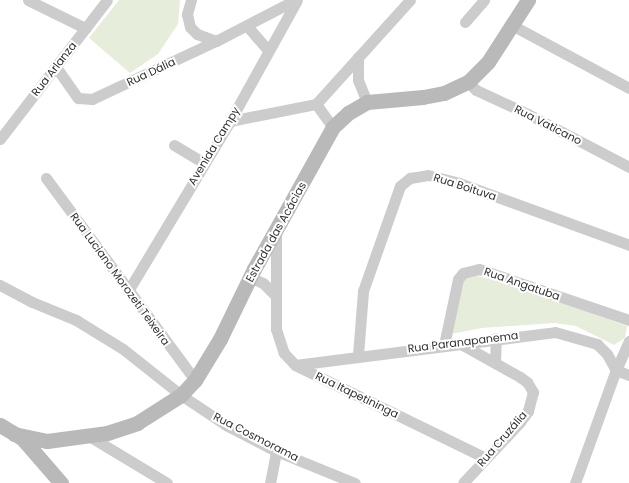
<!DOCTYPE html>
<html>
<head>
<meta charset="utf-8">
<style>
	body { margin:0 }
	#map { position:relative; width:629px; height:483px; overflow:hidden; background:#fff; font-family:Poppins,sans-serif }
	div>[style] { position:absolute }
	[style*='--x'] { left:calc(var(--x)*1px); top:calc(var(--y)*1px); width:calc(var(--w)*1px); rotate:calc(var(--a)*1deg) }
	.green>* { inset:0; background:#e7eddb }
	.street>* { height:11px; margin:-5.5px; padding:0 5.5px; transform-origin:5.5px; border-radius:5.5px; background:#ccc }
	.secondary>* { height:15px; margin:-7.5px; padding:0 7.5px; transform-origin:7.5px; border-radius:7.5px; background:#b9b9b9 }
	span { translate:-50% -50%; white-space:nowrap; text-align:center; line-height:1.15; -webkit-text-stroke:4px #fff; paint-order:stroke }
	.street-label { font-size:11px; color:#2f2f2f }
</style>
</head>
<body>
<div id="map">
	<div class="green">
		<div style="clip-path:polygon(119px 0,180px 0,178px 24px,158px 54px,130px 73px,89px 38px)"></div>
		<div style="clip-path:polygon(470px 274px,516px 286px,627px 326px,625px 338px,614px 345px,576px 326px,555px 323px,482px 328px,451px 334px,463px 278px)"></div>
	</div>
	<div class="street">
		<div style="--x:28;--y:0;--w:64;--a:26.2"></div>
		<div style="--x:191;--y:0;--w:15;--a:106"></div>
		<div style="--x:187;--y:14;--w:13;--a:77"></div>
		<div style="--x:190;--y:27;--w:10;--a:45"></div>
		<div style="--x:197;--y:34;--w:20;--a:20"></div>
		<div style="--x:465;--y:22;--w:29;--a:-49"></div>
		<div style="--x:510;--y:24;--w:135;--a:28.3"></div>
		<div style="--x:247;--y:26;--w:33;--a:49"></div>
		<div style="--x:358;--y:57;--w:23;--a:90"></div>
		<div style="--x:358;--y:80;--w:24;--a:68"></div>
		<div style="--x:56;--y:67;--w:38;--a:55"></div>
		<div style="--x:78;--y:98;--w:14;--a:4"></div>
		<div style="--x:92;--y:99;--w:137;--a:-25.1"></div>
		<div style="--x:216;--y:41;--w:89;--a:-27.4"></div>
		<div style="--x:468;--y:82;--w:11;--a:45"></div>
		<div style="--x:476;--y:90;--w:57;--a:24.8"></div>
		<div style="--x:528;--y:114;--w:114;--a:27.7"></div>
		<div style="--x:316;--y:104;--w:140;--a:-47.9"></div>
		<div style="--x:230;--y:121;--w:88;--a:-11.2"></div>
		<div style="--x:316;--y:104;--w:29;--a:54"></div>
		<div style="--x:0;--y:139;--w:175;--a:-52.4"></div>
		<div style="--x:174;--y:145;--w:35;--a:31"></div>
		<div style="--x:46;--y:178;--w:251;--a:53.6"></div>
		<div style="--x:276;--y:232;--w:97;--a:90"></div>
		<div style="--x:276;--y:329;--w:25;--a:72"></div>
		<div style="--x:284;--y:353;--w:16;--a:47"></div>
		<div style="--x:295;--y:365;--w:212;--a:26"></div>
		<div style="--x:250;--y:277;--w:14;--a:25"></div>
		<div style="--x:263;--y:283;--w:17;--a:45"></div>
		<div style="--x:0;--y:285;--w:36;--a:28"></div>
		<div style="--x:32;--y:302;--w:48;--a:22.2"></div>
		<div style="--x:76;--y:320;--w:55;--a:31.7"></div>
		<div style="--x:123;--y:349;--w:74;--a:38.4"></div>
		<div style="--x:181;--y:395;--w:54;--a:33.7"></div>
		<div style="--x:226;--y:425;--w:56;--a:27.5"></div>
		<div style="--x:276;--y:451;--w:85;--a:22.1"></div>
		<div style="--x:128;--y:291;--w:198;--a:-59"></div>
		<div style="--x:230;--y:121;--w:138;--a:-61"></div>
		<div style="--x:459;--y:343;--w:70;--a:29.1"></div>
		<div style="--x:520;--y:377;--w:9;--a:36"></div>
		<div style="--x:527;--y:382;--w:12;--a:59"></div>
		<div style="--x:533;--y:392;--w:20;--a:105"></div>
		<div style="--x:528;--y:411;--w:14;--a:126"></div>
		<div style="--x:520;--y:422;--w:83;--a:133.1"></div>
		<div style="--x:444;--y:345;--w:67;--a:-78"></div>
		<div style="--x:458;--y:279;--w:8;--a:-50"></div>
		<div style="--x:463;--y:273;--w:16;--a:-14"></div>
		<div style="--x:479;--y:269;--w:158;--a:18.8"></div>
		<div style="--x:358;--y:355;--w:64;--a:-85.5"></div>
		<div style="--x:363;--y:291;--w:111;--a:-70.6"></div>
		<div style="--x:400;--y:186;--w:13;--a:-39"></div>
		<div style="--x:410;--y:178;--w:18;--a:-9"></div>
		<div style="--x:428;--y:175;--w:32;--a:14"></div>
		<div style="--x:459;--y:183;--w:181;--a:20"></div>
		<div style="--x:495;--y:363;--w:25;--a:-88"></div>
		<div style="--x:295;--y:365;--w:262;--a:-7.2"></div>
		<div style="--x:555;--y:332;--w:44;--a:15.9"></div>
		<div style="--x:597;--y:344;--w:14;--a:45"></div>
		<div style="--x:607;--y:354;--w:18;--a:61"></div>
		<div style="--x:616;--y:370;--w:14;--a:21"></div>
		<div style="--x:89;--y:436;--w:91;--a:31.1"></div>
		<div style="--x:270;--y:483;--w:33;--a:-79"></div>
		<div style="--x:575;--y:483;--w:120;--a:-70.1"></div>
		<div style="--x:616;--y:370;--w:32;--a:-66"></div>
	</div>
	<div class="secondary">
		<div style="--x:0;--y:425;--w:26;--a:31"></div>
		<div style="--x:22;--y:438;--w:60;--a:49.1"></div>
		<div style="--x:14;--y:434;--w:34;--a:12"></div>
		<div style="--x:47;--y:441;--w:61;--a:-7.6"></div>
		<div style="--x:107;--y:433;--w:32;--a:-18"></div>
		<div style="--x:137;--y:423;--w:52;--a:-32.5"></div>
		<div style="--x:181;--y:395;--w:21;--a:-47"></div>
		<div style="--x:195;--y:380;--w:48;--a:-58.6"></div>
		<div style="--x:220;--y:339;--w:78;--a:-64.1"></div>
		<div style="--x:254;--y:269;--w:162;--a:-60.9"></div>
		<div style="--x:333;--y:127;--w:21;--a:-43"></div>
		<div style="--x:348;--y:113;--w:22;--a:-30"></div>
		<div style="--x:367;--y:102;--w:56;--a:-5.1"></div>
		<div style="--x:423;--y:97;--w:21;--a:-11"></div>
		<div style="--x:444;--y:93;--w:26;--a:-25"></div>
		<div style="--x:468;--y:82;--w:28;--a:-45"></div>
		<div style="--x:488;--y:62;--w:74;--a:-57.2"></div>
	</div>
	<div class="street-label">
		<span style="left:54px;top:69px;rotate:-52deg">Rua Arlanza</span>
		<span style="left:151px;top:72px;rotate:-25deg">Rua Dália</span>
		<span style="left:548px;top:125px;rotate:27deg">Rua Vaticano</span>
		<span style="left:214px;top:146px;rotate:-59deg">Avenida Campy</span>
		<span style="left:465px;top:187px;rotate:18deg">Rua Boituva</span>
		<span style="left:276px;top:232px;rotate:-61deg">Estrada das Acácias</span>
		<span style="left:120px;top:279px;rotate:54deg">Rua Luciano Morozeti Teixeira</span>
		<span style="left:522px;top:284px;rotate:19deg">Rua Angatuba</span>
		<span style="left:463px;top:342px;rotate:-7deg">Rua Paranapanema</span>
		<span style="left:357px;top:395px;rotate:26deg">Rua Itapetininga</span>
		<span style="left:256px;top:437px;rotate:27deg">Rua Cosmorama</span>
		<span style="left:502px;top:439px;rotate:-49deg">Rua Cruzália</span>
	</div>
</div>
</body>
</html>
